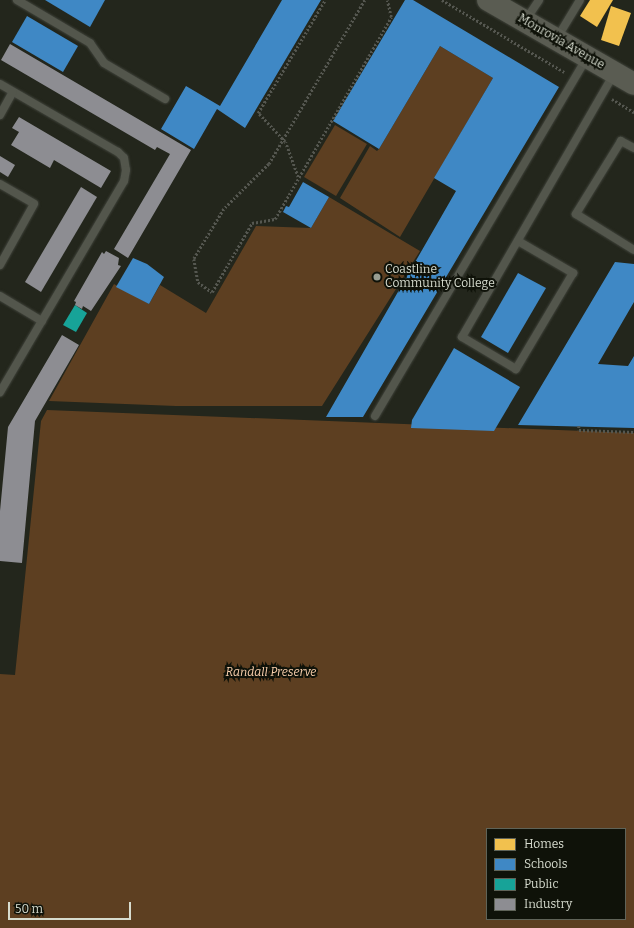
<!DOCTYPE html>
<html>
<head>
<meta charset="utf-8">
<style>
	body { margin:0 }
	#map { position:relative; width:634px; height:928px; overflow:hidden; background:#23261c; font-family:Bitter,serif }
	div>[style] { position:absolute }
	[style*='--x'] { left:calc(var(--x)*1px); top:calc(var(--y)*1px); width:calc(var(--w)*1px); rotate:calc(var(--a)*1deg) }
	.green>* { inset:0; background:#5d3f21 }
	.homes>* { inset:0; background:#f2c14e }
	.schools>* { inset:0; background:#3f88c5 }
	.public>* { inset:0; background:#17a398 }
	.industry>* { inset:0; background:#8d8d92 }
	.path>* { height:2.5px; margin-top:-1.25px; transform-origin:0; background:repeating-linear-gradient(90deg,#555750 0 2px,transparent 0 4px) }
	.roads { filter:drop-shadow(0 0 1px #40433b) drop-shadow(0 0 1px #40433b) }
	.lane>* { height:8px; margin:-4px; padding:0 4px; transform-origin:4px; border-radius:4px; background:#53564c }
	.secondary>* { height:22px; margin:-11px; padding:0 11px; transform-origin:11px; border-radius:11px; background:#5a5c52 }
	.dots>* { width:11px; height:11px; translate:-50% -50%; box-sizing:border-box; border:2px solid #0f1209; border-radius:50% }
	span { translate:-50% -50%; white-space:nowrap; text-align:center; line-height:1.15; -webkit-text-stroke:4px #0f1209; paint-order:stroke }
	.street-label { font-size:12px; color:#d7dccf }
	.poi-label { font-size:12px; color:#d7dccf }
	.left { translate:0 -50%; text-align:left }
	.park-label { font-size:12px; color:#fbd1ae; font-style:italic }
	.legend { position:absolute; left:486px; top:828px; width:140px; height:92px; box-sizing:border-box; background:#0f1209; border:1px solid #5f6358; margin:0; padding:5px 7px; list-style:none; font-size:12px; color:#d7dccf }
	.legend li { display:flex; align-items:center; gap:8px; height:20px }
	.legend b { width:20px; border:1px solid #5f6358 }
	.scale { position:absolute; left:8px; top:902px; width:123px; height:18px; box-sizing:border-box; border:2px solid #d7dccf; border-top:0; padding-left:5px; font-size:12px; line-height:14px; white-space:nowrap; color:#d7dccf; -webkit-text-stroke:3px #0f1209; paint-order:stroke }
</style>
</head>
<body>
<div id="map">
	<div class="green">
		<div style="clip-path:polygon(440px 46px,493px 78px,400px 237px,340px 198px,370px 146px,377px 151px,379px 149px)"></div>
		<div style="clip-path:polygon(335px 125px,367px 144px,336px 196px,304px 177px)"></div>
		<div style="clip-path:polygon(329px 197px,420px 251px,322px 406px,176px 406px,49px 401px,114px 284px,149px 304px,160px 285px,206px 313px,256px 226px,311px 228px)"></div>
		<div style="clip-path:polygon(evenodd,47px 410px,634px 433px,634px 928px,0 928px,0 674px,15px 675px,41px 421px,47px 410px,487px 829px,625px 829px,625px 919px,487px 919px,487px 829px)"></div>
	</div>
	<div class="homes">
		<div style="clip-path:polygon(590px 0,613px 0,597px 27px,580px 16px)"></div>
		<div style="clip-path:polygon(611px 6px,631px 13px,619px 46px,601px 40px)"></div>
	</div>
	<div class="schools">
		<div style="clip-path:polygon(45px 0,105px 0,90px 27px)"></div>
		<div style="clip-path:polygon(282px 0,321px 0,245px 128px,217px 109px,194px 149px,161px 129px,186px 86px,220px 106px)"></div>
		<div style="clip-path:polygon(405px 0,413px 0,559px 87px,363px 417px,326px 417px,456px 191px,434px 178px,493px 78px,440px 46px,379px 149px,333px 121px)"></div>
		<div style="clip-path:polygon(27px 16px,78px 46px,63px 72px,12px 42px)"></div>
		<div style="clip-path:polygon(303px 182px,329px 197px,311px 228px,283px 212px,286px 206px,289px 207px)"></div>
		<div style="clip-path:polygon(133px 258px,147px 264px,164px 277px,149px 304px,116px 287px)"></div>
		<div style="clip-path:polygon(615px 262px,634px 264px,634px 302px,598px 364px,628px 366px,634px 356px,634px 428px,518px 425px)"></div>
		<div style="clip-path:polygon(518px 273px,546px 288px,508px 353px,481px 337px)"></div>
		<div style="clip-path:polygon(454px 348px,520px 387px,494px 431px,411px 428px,412px 420px)"></div>
	</div>
	<div class="public">
		<div style="clip-path:polygon(75px 305px,87px 313px,76px 332px,63px 325px)"></div>
	</div>
	<div class="industry">
		<div style="clip-path:polygon(10px 44px,191px 150px,128px 258px,114px 249px,170px 154px,157px 147px,155px 150px,1px 60px)"></div>
		<div style="clip-path:polygon(19px 117px,111px 171px,101px 188px,54px 160px,50px 168px,11px 145px,19px 132px,12px 128px)"></div>
		<div style="clip-path:polygon(0 156px,15px 165px,8px 177px,0 172px)"></div>
		<div style="clip-path:polygon(81px 187px,97px 197px,41px 292px,25px 282px)"></div>
		<div style="clip-path:polygon(106px 251px,119px 258px,118px 265px,121px 266px,91px 311px,83px 306px,82px 309px,75px 305px,76px 302px,74px 301px,102px 252px,104px 254px)"></div>
		<div style="clip-path:polygon(62px 335px,79px 345px,35px 421px,22px 563px,0 561px,0 511px,8px 427px)"></div>
	</div>
	<div class="path">
		<div style="--x:365;--y:0;--w:190;--a:120.3"></div>
		<div style="--x:269;--y:164;--w:64;--a:135"></div>
		<div style="--x:224;--y:209;--w:58;--a:121"></div>
		<div style="--x:194;--y:259;--w:23;--a:80"></div>
		<div style="--x:198;--y:282;--w:17;--a:36"></div>
		<div style="--x:212;--y:292;--w:80;--a:-59.9"></div>
		<div style="--x:252;--y:223;--w:23;--a:-10"></div>
		<div style="--x:275;--y:219;--w:233;--a:-60.1"></div>
		<div style="--x:391;--y:17;--w:17;--a:-103"></div>
		<div style="--x:442;--y:0;--w:142;--a:30.5"></div>
		<div style="--x:612;--y:99;--w:26;--a:31"></div>
		<div style="--x:298;--y:177;--w:37;--a:-110"></div>
		<div style="--x:285;--y:142;--w:40;--a:-133"></div>
		<div style="--x:258;--y:113;--w:131;--a:-59.3"></div>
		<div style="--x:579;--y:426;--w:4;--a:90"></div>
		<div style="--x:579;--y:430;--w:55;--a:2.1"></div>
	</div>
	<div class="roads">
		<div class="lane">
			<div style="--x:17;--y:0;--w:85;--a:30.5"></div>
			<div style="--x:90;--y:43;--w:24;--a:55"></div>
			<div style="--x:104;--y:63;--w:71;--a:30.5"></div>
			<div style="--x:525;--y:21;--w:25;--a:-56"></div>
			<div style="--x:557;--y:38;--w:44;--a:-58.8"></div>
			<div style="--x:0;--y:84;--w:136;--a:30"></div>
			<div style="--x:118;--y:152;--w:8;--a:45"></div>
			<div style="--x:124;--y:158;--w:12;--a:81"></div>
			<div style="--x:126;--y:170;--w:11;--a:100"></div>
			<div style="--x:124;--y:181;--w:245;--a:120.4"></div>
			<div style="--x:0;--y:115;--w:26;--a:-61"></div>
			<div style="--x:634;--y:148;--w:15;--a:-152"></div>
			<div style="--x:621;--y:141;--w:86;--a:121.7"></div>
			<div style="--x:576;--y:214;--w:68;--a:31.8"></div>
			<div style="--x:0;--y:184;--w:39;--a:30"></div>
			<div style="--x:34;--y:204;--w:70;--a:119.1"></div>
			<div style="--x:518;--y:241;--w:64;--a:30.2"></div>
			<div style="--x:573;--y:273;--w:112;--a:120.7"></div>
			<div style="--x:516;--y:369;--w:63;--a:-149.3"></div>
			<div style="--x:462;--y:337;--w:304;--a:-60"></div>
			<div style="--x:0;--y:296;--w:49;--a:30.8"></div>
			<div style="--x:375;--y:416;--w:417;--a:-59.4"></div>
		</div>
		<div class="secondary">
			<div style="--x:488;--y:0;--w:168;--a:29.9"></div>
		</div>
	</div>
	<div class="dots">
		<div style="left:377px;top:277px;background:#989c90"></div>
	</div>
	<div class="street-label">
		<span style="left:561px;top:42px;rotate:30deg">Monrovia Avenue</span>
	</div>
	<div class="poi-label">
		<span class="left" style="left:385px;top:277px">Coastline<br>Community College</span>
	</div>
	<div class="park-label">
		<span style="left:271px;top:673px">Randall Preserve</span>
	</div>
	<ul class="legend">
	<li><b style="height:11px;background:#f2c14e"></b>Homes</li>
	<li><b style="height:11px;background:#3f88c5"></b>Schools</li>
	<li><b style="height:11px;background:#17a398"></b>Public</li>
	<li><b style="height:11px;background:#8d8d92"></b>Industry</li>
	</ul>
	<div class="scale">50 m</div>
</div>
</body>
</html>
